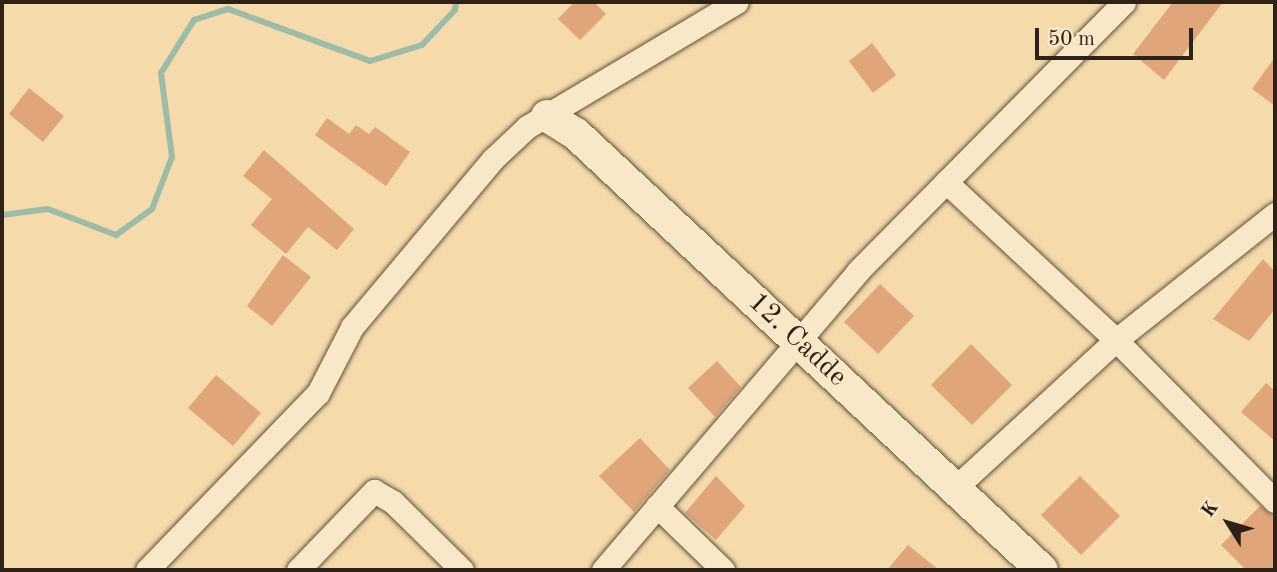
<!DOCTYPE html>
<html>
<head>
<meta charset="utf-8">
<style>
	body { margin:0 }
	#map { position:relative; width:1277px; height:572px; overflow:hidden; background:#f5dbab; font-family:"Old Standard TT",serif }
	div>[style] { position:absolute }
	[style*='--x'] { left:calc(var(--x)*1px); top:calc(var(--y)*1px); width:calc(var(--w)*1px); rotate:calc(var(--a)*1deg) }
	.stream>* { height:6px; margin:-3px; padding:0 3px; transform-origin:3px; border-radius:3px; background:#9dbba6 }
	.building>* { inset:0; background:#e0a57b }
	.roads { filter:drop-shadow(0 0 2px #60503a) drop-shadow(0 0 2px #60503a) }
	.street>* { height:23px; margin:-11.5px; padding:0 11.5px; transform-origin:11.5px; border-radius:11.5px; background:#f8e8c8 }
	.secondary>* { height:32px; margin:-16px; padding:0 16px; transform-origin:16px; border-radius:16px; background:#f8e8c8 }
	span { translate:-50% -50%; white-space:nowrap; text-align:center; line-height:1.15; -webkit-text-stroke:5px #f8e8c8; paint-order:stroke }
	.street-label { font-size:28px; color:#2e2115 }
	.frame { position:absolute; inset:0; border:4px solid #2e2115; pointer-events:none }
	.north { position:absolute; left:1193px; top:488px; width:70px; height:70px; -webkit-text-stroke:5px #f8e8c8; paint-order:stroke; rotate:307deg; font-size:19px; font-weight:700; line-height:28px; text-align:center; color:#2e2115 }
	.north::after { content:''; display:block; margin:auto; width:24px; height:32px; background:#2e2115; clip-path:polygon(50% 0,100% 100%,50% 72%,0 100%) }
	.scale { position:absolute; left:1035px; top:28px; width:158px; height:32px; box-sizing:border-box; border:4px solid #2e2115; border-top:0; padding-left:9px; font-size:21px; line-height:24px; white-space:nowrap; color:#2e2115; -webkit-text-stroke:5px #f8e8c8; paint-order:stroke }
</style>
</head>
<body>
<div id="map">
	<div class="stream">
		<div style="--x:2;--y:215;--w:46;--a:-7.4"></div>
		<div style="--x:48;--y:209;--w:73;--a:20.9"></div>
		<div style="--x:116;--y:235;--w:44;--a:-35.8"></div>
		<div style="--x:152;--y:209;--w:56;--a:-69"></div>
		<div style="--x:172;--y:157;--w:85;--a:-97.5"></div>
		<div style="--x:161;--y:73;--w:62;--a:-58.1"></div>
		<div style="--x:194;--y:20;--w:36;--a:-18"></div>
		<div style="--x:228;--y:9;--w:151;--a:20.1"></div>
		<div style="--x:370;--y:61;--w:54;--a:-17.1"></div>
		<div style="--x:422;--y:45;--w:48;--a:-46.7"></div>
		<div style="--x:455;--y:10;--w:8;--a:-83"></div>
	</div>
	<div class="building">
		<div style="clip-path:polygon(574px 2px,594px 2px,606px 14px,580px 40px,558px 19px)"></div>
		<div style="clip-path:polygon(1173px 2px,1223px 2px,1164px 80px,1133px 54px)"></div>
		<div style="clip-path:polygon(872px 43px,896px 75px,873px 93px,849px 61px)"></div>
		<div style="clip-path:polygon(1275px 57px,1275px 106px,1252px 89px)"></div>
		<div style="clip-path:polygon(29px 88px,64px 116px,43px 142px,9px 114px)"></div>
		<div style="clip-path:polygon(327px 118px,349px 134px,356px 125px,369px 134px,375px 127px,410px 152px,386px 186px,315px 135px)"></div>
		<div style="clip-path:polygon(264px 150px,354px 229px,337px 250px,308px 227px,286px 254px,251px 225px,272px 199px,243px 176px)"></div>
		<div style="clip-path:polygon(283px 255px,311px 277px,272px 326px,247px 306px)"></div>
		<div style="clip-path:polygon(1263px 259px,1275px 272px,1275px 309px,1249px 341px,1213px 319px)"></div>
		<div style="clip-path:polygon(880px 284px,914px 316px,878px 354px,844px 322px)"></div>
		<div style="clip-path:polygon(971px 344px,1012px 385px,972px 425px,931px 385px)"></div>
		<div style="clip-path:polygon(717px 361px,741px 387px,715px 417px,688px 388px)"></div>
		<div style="clip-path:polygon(216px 375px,261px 413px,233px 446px,188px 408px)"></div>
		<div style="clip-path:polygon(1266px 383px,1275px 391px,1275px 441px,1241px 412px)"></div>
		<div style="clip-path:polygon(640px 438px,670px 470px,634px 512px,599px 476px)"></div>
		<div style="clip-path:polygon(716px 476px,745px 506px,716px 540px,685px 513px)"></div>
		<div style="clip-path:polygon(1080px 476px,1120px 516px,1081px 555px,1041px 515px)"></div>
		<div style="clip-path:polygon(1260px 506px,1275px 517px,1275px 570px,1246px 570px,1221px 545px)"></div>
		<div style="clip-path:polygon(908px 545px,939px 570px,887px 570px)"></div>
	</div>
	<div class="roads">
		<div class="street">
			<div style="--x:946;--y:182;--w:232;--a:42.9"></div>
			<div style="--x:1116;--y:340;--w:226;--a:45.4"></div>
			<div style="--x:955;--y:488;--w:219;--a:-42.6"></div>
			<div style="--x:1116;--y:340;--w:203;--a:-38.4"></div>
			<div style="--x:657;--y:506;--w:92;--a:44.1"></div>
			<div style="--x:147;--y:570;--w:246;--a:-46"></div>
			<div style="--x:318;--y:393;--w:74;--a:-62.7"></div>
			<div style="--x:352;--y:327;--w:219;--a:-50"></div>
			<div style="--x:493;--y:159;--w:47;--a:-43.3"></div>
			<div style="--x:527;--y:127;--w:244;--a:-30.8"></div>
			<div style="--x:298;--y:570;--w:110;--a:-46.1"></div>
			<div style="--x:374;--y:491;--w:22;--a:30"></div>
			<div style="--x:393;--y:502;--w:97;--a:44.6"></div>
			<div style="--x:603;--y:570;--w:393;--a:-49.5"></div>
			<div style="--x:858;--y:271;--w:378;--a:-45.3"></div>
		</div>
		<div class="secondary">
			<div style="--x:547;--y:116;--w:34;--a:32"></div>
			<div style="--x:576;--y:134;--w:638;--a:43.1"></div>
		</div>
	</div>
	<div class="street-label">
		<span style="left:797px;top:340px;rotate:43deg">12. Cadde</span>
	</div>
	<div class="frame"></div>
	<div class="north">K</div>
	<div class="scale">50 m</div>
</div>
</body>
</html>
